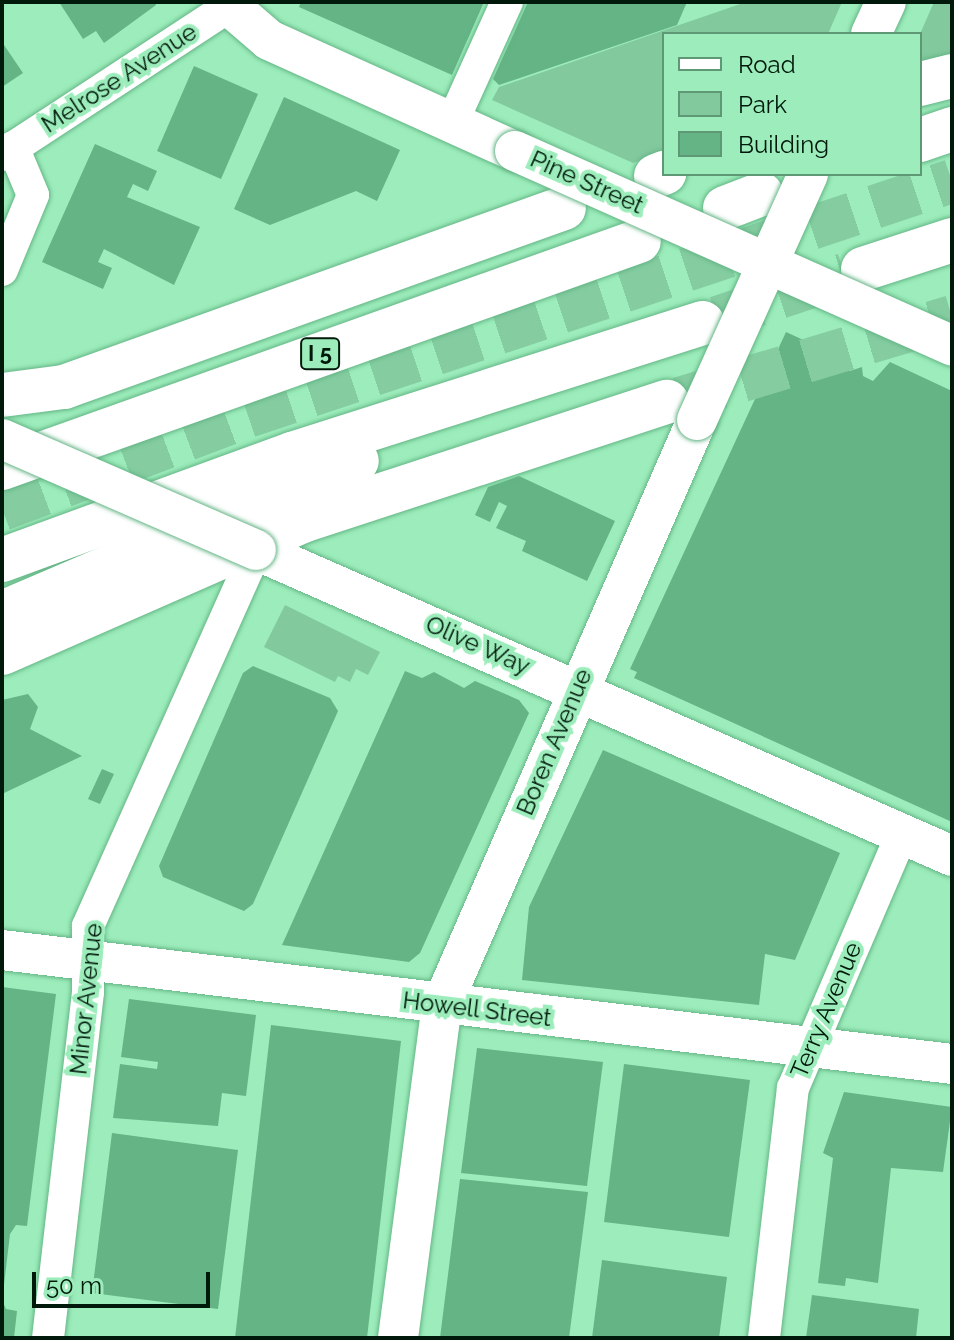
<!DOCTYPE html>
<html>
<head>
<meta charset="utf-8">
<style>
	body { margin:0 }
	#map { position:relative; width:954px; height:1340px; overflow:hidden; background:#9cedbb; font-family:Raleway,sans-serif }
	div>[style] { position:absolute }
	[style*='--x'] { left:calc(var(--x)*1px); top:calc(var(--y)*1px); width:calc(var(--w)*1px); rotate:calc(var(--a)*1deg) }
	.green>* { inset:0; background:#83c99e }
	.building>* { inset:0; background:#64b485 }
	.highway-tunnel>* { height:44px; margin-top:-22px; transform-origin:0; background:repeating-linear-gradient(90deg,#85cda1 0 44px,transparent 0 66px) }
	.roads { filter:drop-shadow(0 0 2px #65b586) drop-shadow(0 0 2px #65b586) }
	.minor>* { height:32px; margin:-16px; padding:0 16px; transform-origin:16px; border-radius:16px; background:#fff }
	.major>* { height:40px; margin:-20px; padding:0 20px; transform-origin:20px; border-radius:20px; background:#fff }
	.highway>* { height:44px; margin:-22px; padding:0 22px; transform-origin:22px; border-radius:22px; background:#fff }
	.bridges { filter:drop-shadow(0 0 2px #65b586) drop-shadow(0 0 2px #65b586) }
	.major-bridge>* { height:40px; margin:-20px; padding:0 20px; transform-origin:20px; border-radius:20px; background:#fff }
	span { translate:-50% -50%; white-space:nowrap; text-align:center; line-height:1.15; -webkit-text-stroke:8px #9cedbb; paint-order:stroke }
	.shield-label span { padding:2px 6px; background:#9cedbb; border:2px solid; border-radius:6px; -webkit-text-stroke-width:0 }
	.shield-label { font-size:22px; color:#01190b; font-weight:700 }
	.street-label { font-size:24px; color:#01190b }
	.frame { position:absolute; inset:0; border:4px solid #01190b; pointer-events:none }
	.legend { position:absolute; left:662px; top:32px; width:260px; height:144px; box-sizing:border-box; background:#9cedbb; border:2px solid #5e9875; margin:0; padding:10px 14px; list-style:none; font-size:24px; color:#01190b }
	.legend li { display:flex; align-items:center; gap:16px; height:40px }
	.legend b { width:40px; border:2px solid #5e9875 }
	.scale { position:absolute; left:32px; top:1272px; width:178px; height:36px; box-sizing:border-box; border:4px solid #01190b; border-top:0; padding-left:10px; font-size:24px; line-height:28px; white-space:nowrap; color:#01190b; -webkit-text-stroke:6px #9cedbb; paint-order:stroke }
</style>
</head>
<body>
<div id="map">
	<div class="green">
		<div style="clip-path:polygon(746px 2px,842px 2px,828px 34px,664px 34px,664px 152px,633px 163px,492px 100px,499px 87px)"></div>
		<div style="clip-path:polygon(934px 2px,952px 2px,952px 61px,920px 70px,920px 34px)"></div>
		<div style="clip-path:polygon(285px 605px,380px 652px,368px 675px,356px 669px,350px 682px,338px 676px,335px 682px,264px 647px)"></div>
	</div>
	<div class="building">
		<div style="clip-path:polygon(59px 2px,155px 2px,156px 5px,104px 43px,96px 31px,83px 39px)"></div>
		<div style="clip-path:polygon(301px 2px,484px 2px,452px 75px,299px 7px)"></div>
		<div style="clip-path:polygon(528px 2px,687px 2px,677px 25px,499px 85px,493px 79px)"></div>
		<div style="clip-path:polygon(2px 42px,23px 73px,2px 87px)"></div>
		<div style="clip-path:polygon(194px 66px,258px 94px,221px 179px,157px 151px)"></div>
		<div style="clip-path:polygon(284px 97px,400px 150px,377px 201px,356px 191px,270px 225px,234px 209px)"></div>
		<div style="clip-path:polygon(95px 144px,157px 171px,148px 191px,133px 184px,127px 197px,200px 227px,174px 285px,104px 249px,98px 262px,112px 268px,103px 289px,42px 262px)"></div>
		<div style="clip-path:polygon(786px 332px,836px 355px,833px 363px,850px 371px,862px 367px,863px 376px,873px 381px,890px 362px,952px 391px,952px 822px,634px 678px,637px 672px,630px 669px)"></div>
		<div style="clip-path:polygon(519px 476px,615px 521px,587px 581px,522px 551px,526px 541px,496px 528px,507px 506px,499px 502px,490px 522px,475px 515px,488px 487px)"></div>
		<div style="clip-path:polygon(253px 666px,330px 698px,338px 711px,253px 904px,244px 911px,163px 877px,159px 866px,243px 673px)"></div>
		<div style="clip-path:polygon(405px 671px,422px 678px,434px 672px,464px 688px,475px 681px,519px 700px,529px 713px,420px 953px,409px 962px,282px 945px)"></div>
		<div style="clip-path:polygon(28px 694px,38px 707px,30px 729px,82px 756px,2px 794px,2px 700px)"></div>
		<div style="clip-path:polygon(603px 750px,840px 853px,795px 960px,765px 954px,759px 1005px,522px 980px,529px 907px)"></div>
		<div style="clip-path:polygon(102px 769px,114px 774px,100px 804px,88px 799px)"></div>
		<div style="clip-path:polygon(2px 987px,56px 994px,27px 1226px,16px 1225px,10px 1234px,4px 1285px)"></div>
		<div style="clip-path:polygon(129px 999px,256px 1015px,246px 1096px,222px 1093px,218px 1126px,113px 1118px,120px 1064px,157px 1069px,158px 1062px,121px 1057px)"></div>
		<div style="clip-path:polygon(271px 1025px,401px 1041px,367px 1338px,235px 1338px)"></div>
		<div style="clip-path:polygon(477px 1048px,603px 1062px,587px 1186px,461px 1173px)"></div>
		<div style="clip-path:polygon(624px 1064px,750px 1080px,729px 1237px,604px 1222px)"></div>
		<div style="clip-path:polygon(844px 1092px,952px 1107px,943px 1172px,891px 1168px,878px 1283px,846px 1278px,845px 1286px,818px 1283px,833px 1158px,823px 1153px)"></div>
		<div style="clip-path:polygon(112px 1133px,238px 1150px,218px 1309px,92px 1293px)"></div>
		<div style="clip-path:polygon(460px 1179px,588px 1192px,569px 1338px,440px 1338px)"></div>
		<div style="clip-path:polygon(602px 1260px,727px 1277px,719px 1338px,592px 1338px)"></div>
		<div style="clip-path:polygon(812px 1295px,919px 1309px,916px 1338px,806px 1338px)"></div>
		<div style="clip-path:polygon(2px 1300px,6px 1309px,17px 1311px,14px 1338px,2px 1338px)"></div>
	</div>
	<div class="highway-tunnel">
		<div style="--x:717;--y:318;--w:135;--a:-18.6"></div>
		<div style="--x:679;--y:399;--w:285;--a:-16.7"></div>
		<div style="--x:2;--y:509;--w:263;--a:-20.7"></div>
		<div style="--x:248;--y:416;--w:742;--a:-18.46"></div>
	</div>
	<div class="roads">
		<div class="minor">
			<div style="--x:452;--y:123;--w:133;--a:-65.6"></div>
			<div style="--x:2;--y:155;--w:280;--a:-33.2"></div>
			<div style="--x:2;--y:270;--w:81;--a:-67.5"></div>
			<div style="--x:33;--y:195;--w:52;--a:-112.6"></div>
			<div style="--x:48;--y:1338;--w:348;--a:-83.4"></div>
			<div style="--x:88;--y:992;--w:66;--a:-90"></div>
			<div style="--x:88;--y:926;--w:412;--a:-65.9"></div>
			<div style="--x:764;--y:1338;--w:252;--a:-83.4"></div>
			<div style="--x:793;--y:1088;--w:276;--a:-66.8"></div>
		</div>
		<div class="major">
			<div style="--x:225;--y:2;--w:58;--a:40.8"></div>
			<div style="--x:269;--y:40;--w:270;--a:24.3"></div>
			<div style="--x:871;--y:34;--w:35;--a:-65"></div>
			<div style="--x:256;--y:550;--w:760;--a:23.73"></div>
			<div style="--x:2;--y:950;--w:957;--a:6.84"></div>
			<div style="--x:398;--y:1338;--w:336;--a:-82.5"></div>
			<div style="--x:442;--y:1005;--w:638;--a:-66.45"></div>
		</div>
		<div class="highway">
			<div style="--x:920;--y:84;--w:33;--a:-14"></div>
			<div style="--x:920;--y:140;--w:34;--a:-19"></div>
			<div style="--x:656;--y:176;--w:9;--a:-21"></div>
			<div style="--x:725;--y:208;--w:39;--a:-21"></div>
			<div style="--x:863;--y:269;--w:94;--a:-18"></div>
			<div style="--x:2;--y:395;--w:63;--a:-7.4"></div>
			<div style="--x:64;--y:387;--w:531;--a:-19.7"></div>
			<div style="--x:2;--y:468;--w:676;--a:-19.61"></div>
			<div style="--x:2;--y:560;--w:309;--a:-20.1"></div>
			<div style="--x:292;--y:454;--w:431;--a:-17.7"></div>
			<div style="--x:2;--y:613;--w:386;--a:-23.2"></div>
			<div style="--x:2;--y:653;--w:328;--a:-23.7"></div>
			<div style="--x:302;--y:521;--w:384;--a:-18.1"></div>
		</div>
	</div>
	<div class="bridges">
		<div class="major-bridge">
			<div style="--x:515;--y:151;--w:479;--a:24"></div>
			<div style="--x:697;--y:420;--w:270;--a:-65.7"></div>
			<div style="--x:2;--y:439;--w:277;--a:23.6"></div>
		</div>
	</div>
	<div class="shield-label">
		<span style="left:320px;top:354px">I 5</span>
	</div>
	<div class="street-label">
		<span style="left:119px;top:78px;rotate:-33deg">Melrose Avenue</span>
		<span style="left:587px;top:182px;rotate:24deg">Pine Street</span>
		<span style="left:478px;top:645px;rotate:24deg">Olive Way</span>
		<span style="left:554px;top:742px;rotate:-67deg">Boren Avenue</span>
		<span style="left:86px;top:999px;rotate:-84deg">Minor Avenue</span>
		<span style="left:477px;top:1009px;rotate:7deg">Howell Street</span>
		<span style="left:826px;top:1010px;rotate:-67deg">Terry Avenue</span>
	</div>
	<div class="frame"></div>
	<ul class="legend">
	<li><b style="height:10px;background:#fff"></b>Road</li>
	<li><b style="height:22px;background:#83c99e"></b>Park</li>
	<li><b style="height:22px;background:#64b485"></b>Building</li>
	</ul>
	<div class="scale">50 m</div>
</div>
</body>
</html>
